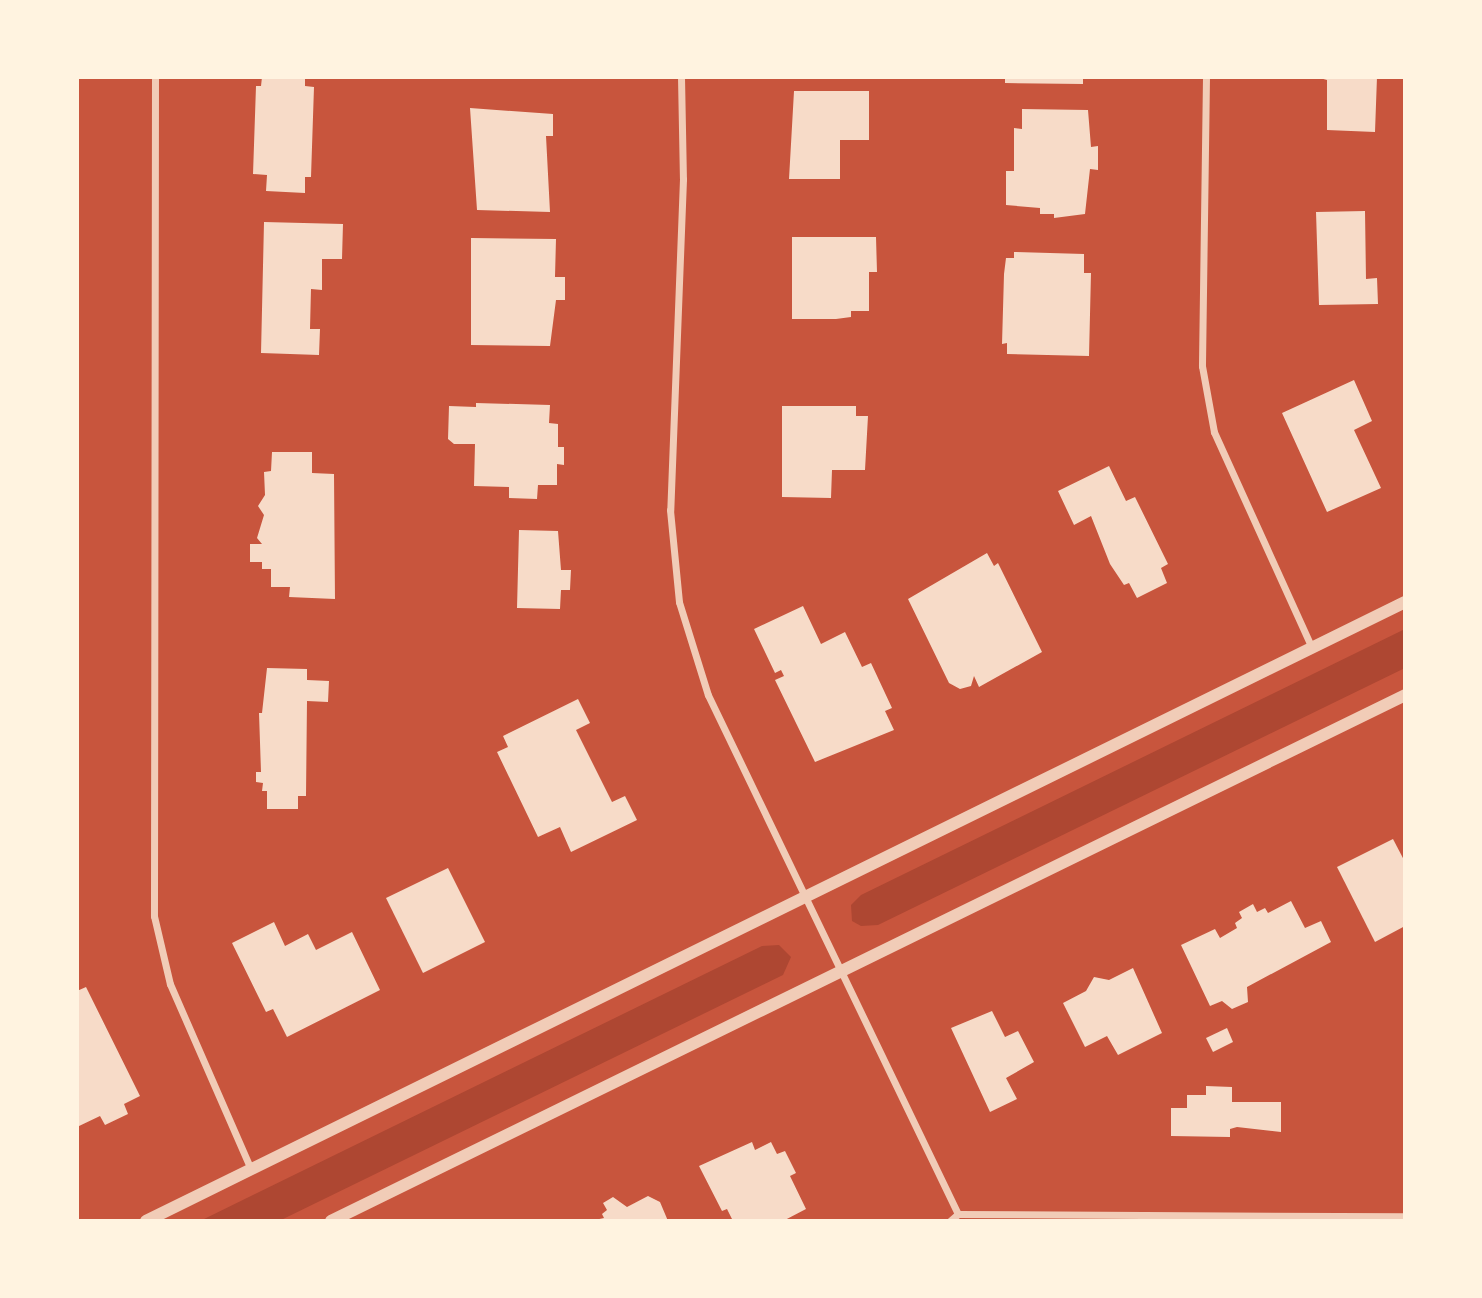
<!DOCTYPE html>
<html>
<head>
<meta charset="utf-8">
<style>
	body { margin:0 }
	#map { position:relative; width:1482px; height:1298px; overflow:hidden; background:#c8553d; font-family:Lato,sans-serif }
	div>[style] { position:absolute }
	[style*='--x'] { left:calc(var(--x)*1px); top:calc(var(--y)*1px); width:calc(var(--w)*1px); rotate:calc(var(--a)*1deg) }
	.green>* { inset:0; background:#ae4732 }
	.building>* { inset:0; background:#f7dbc8 }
	.minor>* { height:7px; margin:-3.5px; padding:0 3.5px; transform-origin:3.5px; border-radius:3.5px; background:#f1ccb7 }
	.tertiary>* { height:12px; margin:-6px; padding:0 6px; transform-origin:6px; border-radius:6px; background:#f1ccb7 }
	span { translate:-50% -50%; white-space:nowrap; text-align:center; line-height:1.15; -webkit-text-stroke:7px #fff3e0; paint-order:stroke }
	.frame { position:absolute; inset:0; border:79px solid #fff3e0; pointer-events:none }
</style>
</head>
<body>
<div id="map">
	<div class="green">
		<div style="clip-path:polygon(1405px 629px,1405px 668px,878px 925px,861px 926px,852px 921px,851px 905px,861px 895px)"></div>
		<div style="clip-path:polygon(779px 945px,791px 957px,783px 975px,279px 1221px,200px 1221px,762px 946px)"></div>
	</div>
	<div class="building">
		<div style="clip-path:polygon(262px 77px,305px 77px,305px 86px,314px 87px,311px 177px,305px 177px,305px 193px,266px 191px,267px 175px,253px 174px,256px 86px,261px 86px)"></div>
		<div style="clip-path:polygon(1005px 77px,1083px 77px,1083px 84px,1005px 83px)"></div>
		<div style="clip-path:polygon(1316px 77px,1377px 77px,1375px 132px,1327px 130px,1327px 80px)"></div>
		<div style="clip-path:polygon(794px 91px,869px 91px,869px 140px,840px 140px,840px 179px,789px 179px)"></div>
		<div style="clip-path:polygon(470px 108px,553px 114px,553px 136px,546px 136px,550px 212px,477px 210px)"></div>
		<div style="clip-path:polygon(1022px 109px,1088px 110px,1091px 147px,1098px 146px,1098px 170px,1090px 169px,1085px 214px,1054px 218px,1054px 214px,1040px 214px,1040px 208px,1006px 205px,1006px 171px,1014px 171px,1014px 128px,1022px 129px)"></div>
		<div style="clip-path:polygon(1365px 211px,1366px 279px,1377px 278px,1378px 304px,1319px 305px,1316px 212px)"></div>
		<div style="clip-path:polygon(264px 222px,343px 224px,342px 259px,322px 259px,322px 290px,311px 289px,310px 329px,320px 329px,319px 355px,261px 353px)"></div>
		<div style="clip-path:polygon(792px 237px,876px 237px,877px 272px,869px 272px,869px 311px,851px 311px,851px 317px,836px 319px,792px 319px)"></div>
		<div style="clip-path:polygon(471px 238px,556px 239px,555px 277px,565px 277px,565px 300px,556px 300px,550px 346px,471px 345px)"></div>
		<div style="clip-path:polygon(1014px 252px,1084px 254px,1084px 273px,1091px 273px,1089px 356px,1007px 354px,1007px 343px,1002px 344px,1004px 274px,1006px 258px,1014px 258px)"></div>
		<div style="clip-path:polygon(1354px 380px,1372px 421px,1354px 430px,1381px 488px,1327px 512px,1282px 413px)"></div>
		<div style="clip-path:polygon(476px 403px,550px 405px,549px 423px,558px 424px,558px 447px,564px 447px,564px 465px,557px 464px,557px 485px,538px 485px,537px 499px,509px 498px,509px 487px,474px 486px,475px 444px,454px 444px,448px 439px,449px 406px,476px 407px)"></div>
		<div style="clip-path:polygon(782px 406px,856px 406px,856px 416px,868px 416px,865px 470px,832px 470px,831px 498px,782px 497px)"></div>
		<div style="clip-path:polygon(272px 452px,312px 452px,312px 473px,334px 474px,335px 599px,289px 597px,290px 587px,271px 587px,271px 569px,262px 569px,262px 562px,250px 562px,250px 544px,262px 544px,257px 538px,264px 515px,258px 506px,265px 495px,264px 472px,271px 471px)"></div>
		<div style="clip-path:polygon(1109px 466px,1126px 501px,1135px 497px,1168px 564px,1161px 568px,1167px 583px,1137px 598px,1129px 583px,1124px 585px,1110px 564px,1091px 516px,1074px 525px,1058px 491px)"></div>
		<div style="clip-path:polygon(519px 530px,558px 531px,561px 570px,571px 570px,570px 590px,561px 590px,560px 609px,517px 608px)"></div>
		<div style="clip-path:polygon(987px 553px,994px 566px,998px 563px,1042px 652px,979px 687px,974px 676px,971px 686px,960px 689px,949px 683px,908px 599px)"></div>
		<div style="clip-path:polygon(803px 606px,821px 644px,845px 632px,862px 667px,871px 663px,892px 708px,885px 711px,894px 730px,815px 762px,775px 680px,784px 676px,781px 670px,775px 673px,754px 629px)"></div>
		<div style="clip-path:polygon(267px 668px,307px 669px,307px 680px,329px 681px,328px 702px,307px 701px,306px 796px,298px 796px,298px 809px,267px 809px,267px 791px,262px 791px,263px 783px,256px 782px,256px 772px,261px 772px,259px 713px,262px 713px)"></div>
		<div style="clip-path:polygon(578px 699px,590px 723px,576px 730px,612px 802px,625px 796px,637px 820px,571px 852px,560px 827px,538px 837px,497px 752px,508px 747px,503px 736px)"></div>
		<div style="clip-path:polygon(1393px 839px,1405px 862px,1405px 926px,1375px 942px,1337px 867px)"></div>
		<div style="clip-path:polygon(448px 868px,485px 942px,423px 973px,386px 898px)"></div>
		<div style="clip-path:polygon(1291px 901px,1305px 928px,1321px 921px,1331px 942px,1247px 987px,1248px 1002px,1232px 1009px,1222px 1001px,1210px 1006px,1181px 945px,1215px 929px,1220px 938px,1237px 928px,1235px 923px,1242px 918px,1239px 912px,1253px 904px,1257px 912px,1265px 908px,1268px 913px)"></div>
		<div style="clip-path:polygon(274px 922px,285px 946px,308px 934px,316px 950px,352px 932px,380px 990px,287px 1037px,273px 1009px,266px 1012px,232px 943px)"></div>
		<div style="clip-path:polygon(1133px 968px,1162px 1033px,1118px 1055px,1107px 1036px,1085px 1047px,1063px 1003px,1086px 991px,1094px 977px,1109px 980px)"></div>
		<div style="clip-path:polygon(86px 987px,140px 1096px,124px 1104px,128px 1114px,105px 1125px,100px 1116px,77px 1127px,77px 991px)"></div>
		<div style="clip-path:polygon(992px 1011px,1005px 1037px,1018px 1031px,1034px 1062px,1006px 1078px,1017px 1099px,990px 1112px,951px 1028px)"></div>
		<div style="clip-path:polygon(1227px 1028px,1233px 1042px,1213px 1052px,1206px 1038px)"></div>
		<div style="clip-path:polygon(1206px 1086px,1232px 1087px,1232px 1102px,1281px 1102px,1281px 1132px,1237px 1127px,1230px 1129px,1230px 1137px,1171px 1136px,1171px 1108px,1187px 1108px,1187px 1095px,1206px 1095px)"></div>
		<div style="clip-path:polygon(752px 1142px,755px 1150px,771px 1142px,777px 1154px,785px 1151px,796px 1173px,790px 1176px,806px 1209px,783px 1221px,733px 1221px,727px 1209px,722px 1211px,699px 1166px)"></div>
		<div style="clip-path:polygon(648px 1196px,660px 1202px,668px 1221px,590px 1221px,604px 1218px,602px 1214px,607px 1210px,603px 1203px,613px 1197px,627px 1207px)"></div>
	</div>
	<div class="minor">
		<div style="--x:155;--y:77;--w:839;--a:90.07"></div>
		<div style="--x:154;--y:916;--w:70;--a:76.8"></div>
		<div style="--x:170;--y:984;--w:202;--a:66.4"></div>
		<div style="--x:681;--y:77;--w:102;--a:88.9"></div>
		<div style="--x:683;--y:179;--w:331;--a:92.2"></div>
		<div style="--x:670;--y:510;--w:92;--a:84.4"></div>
		<div style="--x:679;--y:602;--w:97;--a:72.7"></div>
		<div style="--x:708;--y:695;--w:576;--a:64.28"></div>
		<div style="--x:958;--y:1214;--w:11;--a:139"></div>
		<div style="--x:1206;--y:77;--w:289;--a:90.8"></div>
		<div style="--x:1202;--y:366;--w:67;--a:79.7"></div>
		<div style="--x:1214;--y:432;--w:237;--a:65.6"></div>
		<div style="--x:958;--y:1214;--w:447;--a:0.3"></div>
	</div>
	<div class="tertiary">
		<div style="--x:146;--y:1221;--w:1403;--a:-26.18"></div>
		<div style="--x:331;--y:1221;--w:1196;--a:-26.09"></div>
	</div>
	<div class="frame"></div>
</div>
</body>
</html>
